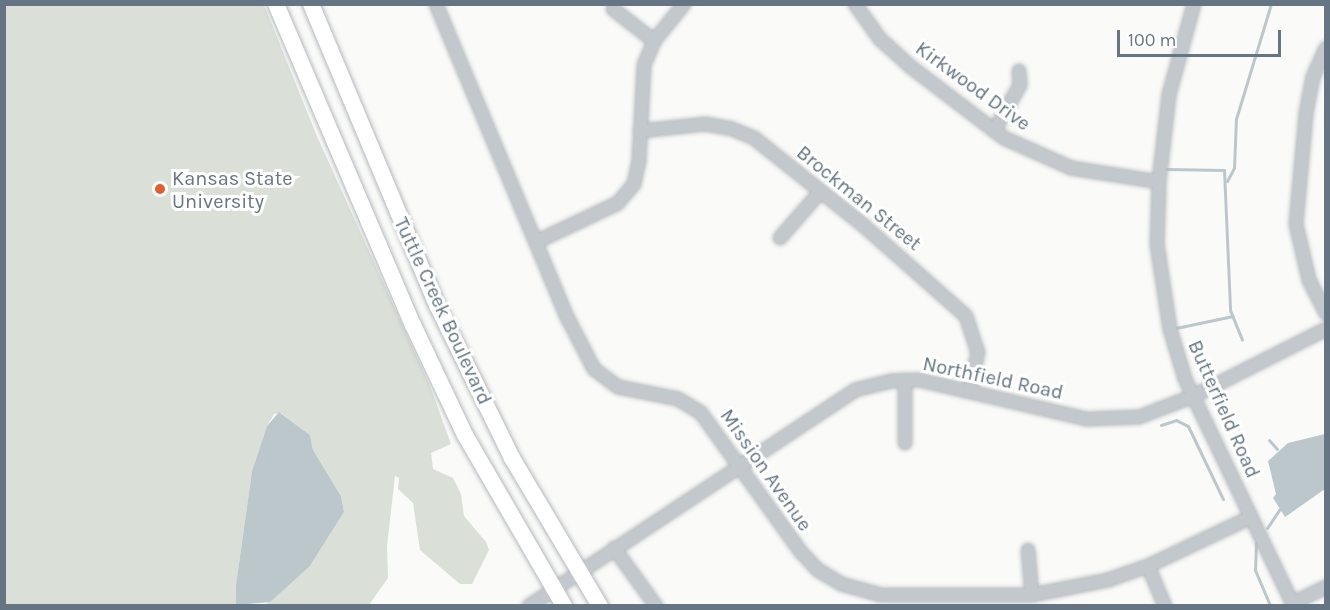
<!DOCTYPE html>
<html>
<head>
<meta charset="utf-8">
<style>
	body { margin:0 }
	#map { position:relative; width:1330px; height:610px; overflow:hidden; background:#fafaf8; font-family:Karla,sans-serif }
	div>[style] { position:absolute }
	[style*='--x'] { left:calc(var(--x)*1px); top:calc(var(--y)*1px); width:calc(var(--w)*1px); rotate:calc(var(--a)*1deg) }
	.green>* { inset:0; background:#dadfd7 }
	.water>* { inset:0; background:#bcc7cc }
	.stream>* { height:3px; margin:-1.5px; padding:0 1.5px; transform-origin:1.5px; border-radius:1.5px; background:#bcc7cc }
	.roads { filter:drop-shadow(0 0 2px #b4b9bd) drop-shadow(0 0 2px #b4b9bd) }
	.minor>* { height:12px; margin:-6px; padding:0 6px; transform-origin:6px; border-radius:6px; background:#c3c8cc }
	.highway>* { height:16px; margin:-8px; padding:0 8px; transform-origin:8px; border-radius:8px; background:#fff }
	.dots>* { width:16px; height:16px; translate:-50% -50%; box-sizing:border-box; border:3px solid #fff; border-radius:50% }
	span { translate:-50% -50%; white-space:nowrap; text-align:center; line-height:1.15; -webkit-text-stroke:6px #fff; paint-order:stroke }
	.street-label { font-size:20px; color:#657583 }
	.poi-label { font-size:20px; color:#657583 }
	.left { translate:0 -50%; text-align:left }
	.frame { position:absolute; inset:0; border:6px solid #657583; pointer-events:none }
	.scale { position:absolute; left:1117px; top:30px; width:164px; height:27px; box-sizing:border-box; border:3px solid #657583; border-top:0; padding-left:8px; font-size:18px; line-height:21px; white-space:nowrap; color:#657583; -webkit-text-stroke:4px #fff; paint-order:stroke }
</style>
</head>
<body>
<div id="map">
	<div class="green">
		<div style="clip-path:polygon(4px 5px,264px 5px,316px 134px,430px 386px,451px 444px,431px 453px,433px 469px,453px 478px,461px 494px,464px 516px,486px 542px,489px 550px,472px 584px,460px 584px,420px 550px,413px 503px,398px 489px,399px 478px,395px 476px,387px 546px,388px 578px,369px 605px,265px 605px,310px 566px,344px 512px,341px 496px,313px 450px,310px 435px,281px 413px,274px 414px,267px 426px,252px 471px,236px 585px,236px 605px,5px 605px)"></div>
	</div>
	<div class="water">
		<div style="clip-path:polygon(279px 412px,310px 435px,313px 450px,341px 496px,344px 512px,310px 566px,270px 602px,236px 605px,236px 585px,252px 471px,267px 426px)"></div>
		<div style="clip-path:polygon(1325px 434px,1325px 489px,1285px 517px,1273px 498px,1276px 494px,1268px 461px,1288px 443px)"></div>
	</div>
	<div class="stream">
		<div style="--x:1166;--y:169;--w:58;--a:1"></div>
		<div style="--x:1224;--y:170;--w:140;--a:87.5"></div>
		<div style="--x:1230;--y:310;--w:32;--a:68"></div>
		<div style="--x:1227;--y:181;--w:15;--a:-62"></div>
		<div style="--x:1234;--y:168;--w:49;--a:-87.7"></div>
		<div style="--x:1236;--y:119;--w:120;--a:-73.1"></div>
		<div style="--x:1176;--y:328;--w:58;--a:-11.9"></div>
		<div style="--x:1161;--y:425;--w:16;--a:-18"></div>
		<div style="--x:1176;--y:420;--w:13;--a:27"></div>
		<div style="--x:1188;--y:426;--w:81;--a:64.4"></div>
		<div style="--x:1269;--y:440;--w:12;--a:48"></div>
		<div style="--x:1267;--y:528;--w:23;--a:-56"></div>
		<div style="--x:1256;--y:543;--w:27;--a:92"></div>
		<div style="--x:1255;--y:570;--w:39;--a:67"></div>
	</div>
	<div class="roads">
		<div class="minor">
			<div style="--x:436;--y:4;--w:337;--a:67.3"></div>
			<div style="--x:566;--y:315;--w:61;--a:62.6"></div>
			<div style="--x:594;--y:369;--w:30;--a:37"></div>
			<div style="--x:618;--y:387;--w:61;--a:11.3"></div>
			<div style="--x:678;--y:399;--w:27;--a:31"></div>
			<div style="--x:701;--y:413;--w:170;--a:54.3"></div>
			<div style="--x:800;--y:551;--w:26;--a:47"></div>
			<div style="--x:818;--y:570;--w:27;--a:31"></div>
			<div style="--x:841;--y:584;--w:41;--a:15.4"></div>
			<div style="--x:881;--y:595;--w:151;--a:0"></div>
			<div style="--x:1032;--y:595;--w:77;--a:-11.2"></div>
			<div style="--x:1108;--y:580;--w:42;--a:-19.3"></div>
			<div style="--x:1148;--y:566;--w:114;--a:-25.4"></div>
			<div style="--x:855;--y:4;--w:43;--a:54.5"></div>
			<div style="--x:880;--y:39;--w:42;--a:42.1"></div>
			<div style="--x:911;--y:67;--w:117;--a:37.4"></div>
			<div style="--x:1004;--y:138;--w:73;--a:24.1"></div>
			<div style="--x:1071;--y:168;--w:89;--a:9"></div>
			<div style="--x:1194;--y:4;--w:94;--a:105.4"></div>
			<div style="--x:1169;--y:95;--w:88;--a:96.6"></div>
			<div style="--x:1159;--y:182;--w:62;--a:91.8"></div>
			<div style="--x:1157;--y:244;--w:86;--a:81.3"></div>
			<div style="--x:1170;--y:329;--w:52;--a:73.3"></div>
			<div style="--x:1185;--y:379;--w:252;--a:64.4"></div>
			<div style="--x:613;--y:9;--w:52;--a:38"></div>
			<div style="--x:1326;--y:48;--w:32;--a:114"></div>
			<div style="--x:1313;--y:77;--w:38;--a:101"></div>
			<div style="--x:1306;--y:114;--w:110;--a:95.2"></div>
			<div style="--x:1296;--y:224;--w:57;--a:76.9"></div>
			<div style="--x:1309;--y:280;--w:38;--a:63"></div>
			<div style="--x:640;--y:131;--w:65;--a:-6.1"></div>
			<div style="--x:705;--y:124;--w:27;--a:10"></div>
			<div style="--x:732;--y:129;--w:24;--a:22"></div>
			<div style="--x:754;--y:138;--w:139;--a:38.6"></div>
			<div style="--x:863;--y:225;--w:137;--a:41.5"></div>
			<div style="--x:966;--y:316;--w:38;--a:72"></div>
			<div style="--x:978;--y:352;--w:40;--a:102"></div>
			<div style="--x:994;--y:131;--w:53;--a:-60.5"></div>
			<div style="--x:1020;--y:85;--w:14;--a:-94"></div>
			<div style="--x:780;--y:238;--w:61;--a:-49"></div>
			<div style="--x:536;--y:242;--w:91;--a:-25.4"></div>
			<div style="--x:618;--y:203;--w:25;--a:-50"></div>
			<div style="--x:634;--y:184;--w:24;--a:-78"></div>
			<div style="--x:639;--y:161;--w:96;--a:-87"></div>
			<div style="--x:644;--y:65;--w:26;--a:-67"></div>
			<div style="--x:654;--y:41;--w:48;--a:-51"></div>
			<div style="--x:905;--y:380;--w:63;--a:90"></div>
			<div style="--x:614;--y:548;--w:72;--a:54.1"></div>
			<div style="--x:1028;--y:550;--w:45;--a:84.9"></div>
			<div style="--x:1148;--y:566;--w:43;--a:67"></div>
			<div style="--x:1293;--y:603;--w:37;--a:-26"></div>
			<div style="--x:529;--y:606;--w:391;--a:-33.5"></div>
			<div style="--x:855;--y:390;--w:38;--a:-14"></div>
			<div style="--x:892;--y:381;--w:27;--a:-2"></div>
			<div style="--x:919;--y:380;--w:172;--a:13.1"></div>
			<div style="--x:1087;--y:419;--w:52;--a:-2.2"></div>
			<div style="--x:1139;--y:417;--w:59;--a:-20.9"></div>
			<div style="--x:1194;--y:396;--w:148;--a:-26.9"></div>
		</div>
		<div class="highway">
			<div style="--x:276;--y:4;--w:349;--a:66.9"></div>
			<div style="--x:413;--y:325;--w:122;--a:64.7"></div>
			<div style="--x:465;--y:435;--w:198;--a:59.9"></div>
			<div style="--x:311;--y:4;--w:326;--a:67.3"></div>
			<div style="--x:437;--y:305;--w:170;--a:63.9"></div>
			<div style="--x:512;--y:458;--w:172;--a:59.3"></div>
		</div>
	</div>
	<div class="dots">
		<div style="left:160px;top:189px;background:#e45d2e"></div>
	</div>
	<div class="street-label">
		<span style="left:973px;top:86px;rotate:36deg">Kirkwood Drive</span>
		<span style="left:859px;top:198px;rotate:39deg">Brockman Street</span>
		<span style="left:443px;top:311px;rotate:65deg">Tuttle Creek Boulevard</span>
		<span style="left:993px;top:378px;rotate:12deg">Northfield Road</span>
		<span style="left:1224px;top:409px;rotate:66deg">Butterfield Road</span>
		<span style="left:766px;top:470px;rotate:55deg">Mission Avenue</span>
	</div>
	<div class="poi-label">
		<span class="left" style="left:172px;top:190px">Kansas State<br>University</span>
	</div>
	<div class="frame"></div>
	<div class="scale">100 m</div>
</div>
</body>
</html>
